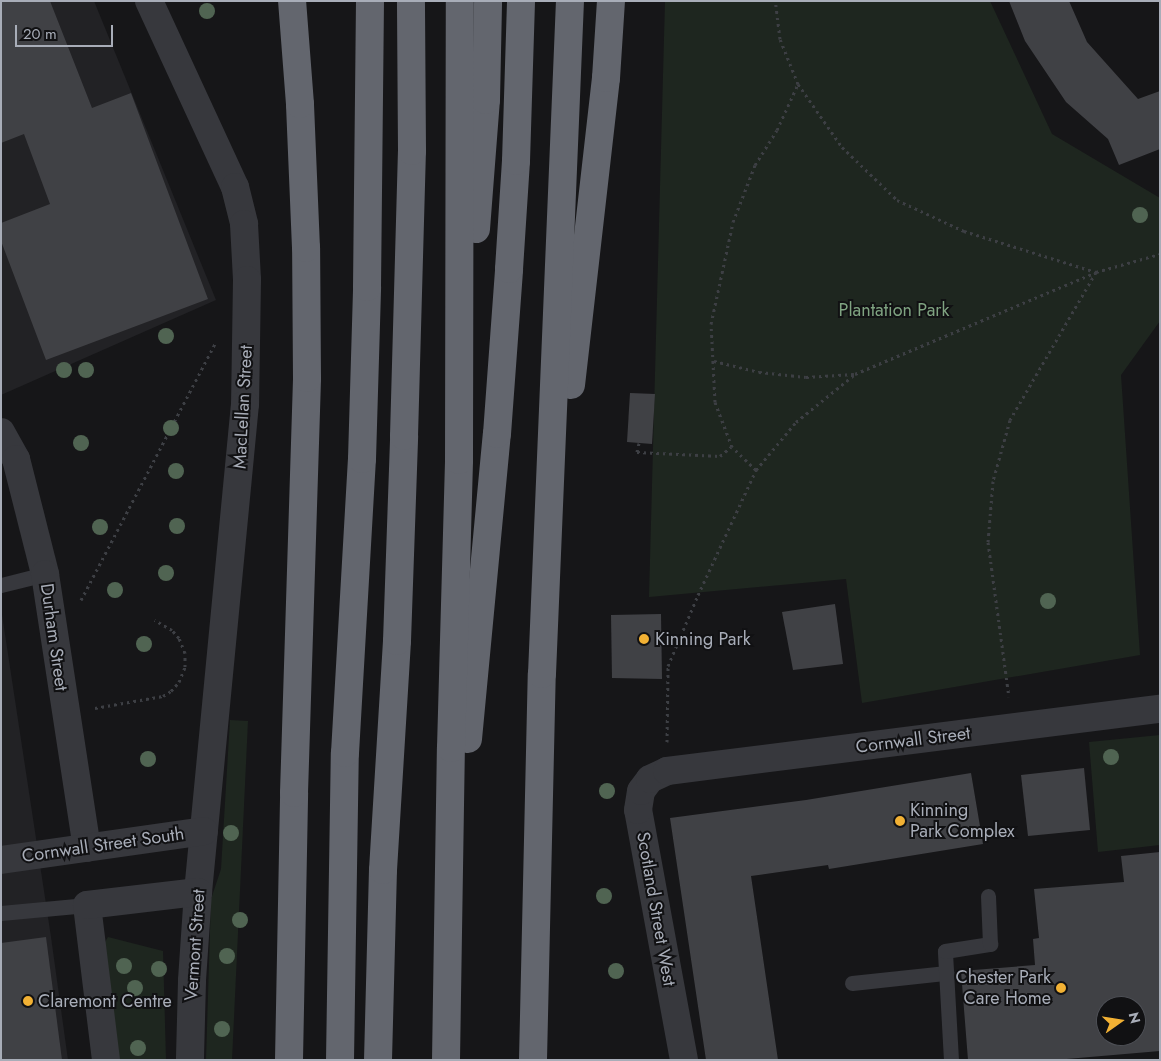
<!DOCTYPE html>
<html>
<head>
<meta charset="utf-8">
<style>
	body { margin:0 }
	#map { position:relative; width:1161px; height:1061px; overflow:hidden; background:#161618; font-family:Jost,sans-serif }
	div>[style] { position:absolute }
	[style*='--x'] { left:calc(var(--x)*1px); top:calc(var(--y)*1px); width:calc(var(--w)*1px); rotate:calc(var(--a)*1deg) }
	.built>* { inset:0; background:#222225 }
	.green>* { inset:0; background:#1e261f }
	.building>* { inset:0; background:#404145 }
	.path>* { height:3px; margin-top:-1.5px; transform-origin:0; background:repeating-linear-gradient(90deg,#3d3f44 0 2.5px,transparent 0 6.5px) }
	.lane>* { height:15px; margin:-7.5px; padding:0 7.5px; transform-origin:7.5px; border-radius:7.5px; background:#37383d }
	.street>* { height:28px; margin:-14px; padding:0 14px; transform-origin:14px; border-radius:14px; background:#37383d }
	.highway>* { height:28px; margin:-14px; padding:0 14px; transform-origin:14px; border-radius:14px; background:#63666e }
	.trees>* { width:16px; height:16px; margin:-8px; border-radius:50%; background:#506452 }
	.dots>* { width:14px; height:14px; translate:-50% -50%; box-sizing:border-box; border:2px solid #111113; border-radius:50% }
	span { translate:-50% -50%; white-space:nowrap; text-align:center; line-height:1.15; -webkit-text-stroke:4px #111113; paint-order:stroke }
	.park-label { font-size:18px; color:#7fa381 }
	.street-label { font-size:18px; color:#a8adb8 }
	.poi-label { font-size:18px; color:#a8adb8 }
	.left { translate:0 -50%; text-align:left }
	.right { translate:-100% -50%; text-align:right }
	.frame { position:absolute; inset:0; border:2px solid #a8adb8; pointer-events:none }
	.north { position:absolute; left:1096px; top:996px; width:50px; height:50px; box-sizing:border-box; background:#111113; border:1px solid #4d4f55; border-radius:50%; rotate:77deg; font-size:14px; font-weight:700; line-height:20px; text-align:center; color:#a8adb8 }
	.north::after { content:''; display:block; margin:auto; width:18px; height:22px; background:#f2b134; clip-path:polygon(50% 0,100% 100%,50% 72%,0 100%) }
	.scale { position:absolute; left:15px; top:25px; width:98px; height:22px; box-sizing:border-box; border:2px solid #a8adb8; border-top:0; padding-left:6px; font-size:15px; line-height:18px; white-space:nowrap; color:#a8adb8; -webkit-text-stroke:4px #111113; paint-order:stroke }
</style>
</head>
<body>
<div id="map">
	<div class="built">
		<div style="clip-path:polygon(1px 1px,94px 1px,216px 300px,1px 395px)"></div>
		<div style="clip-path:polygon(1px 608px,51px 937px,68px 1060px,1px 1060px)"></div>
	</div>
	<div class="green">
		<div style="clip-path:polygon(665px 1px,990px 1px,1052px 134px,1160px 198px,1160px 321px,1121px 375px,1140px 655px,862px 703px,846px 579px,649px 597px)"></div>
		<div style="clip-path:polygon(230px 720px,248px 721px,232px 1060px,206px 1060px,211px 899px,221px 869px)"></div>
		<div style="clip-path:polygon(1160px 735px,1160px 845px,1098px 852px,1089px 742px)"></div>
		<div style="clip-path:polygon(108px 937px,163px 951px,166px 1060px,111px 1060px,99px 952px)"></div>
	</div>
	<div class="building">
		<div style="clip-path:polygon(1px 1px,50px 1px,92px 108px,131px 93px,208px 299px,46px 360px,1px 241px,1px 223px,50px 204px,24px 134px,1px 143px)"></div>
		<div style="clip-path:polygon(1009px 1px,1069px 1px,1087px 42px,1138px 99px,1160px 91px,1160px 149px,1119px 165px,1108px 139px,1066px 102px,1025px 41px)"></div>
		<div style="clip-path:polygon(630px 393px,655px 394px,652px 444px,627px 442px)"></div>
		<div style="clip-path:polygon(835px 604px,843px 664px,793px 670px,782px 612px)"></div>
		<div style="clip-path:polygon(661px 614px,662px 679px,612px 678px,611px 615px)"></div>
		<div style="clip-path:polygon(1084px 768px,1090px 830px,1028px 836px,1021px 775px)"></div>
		<div style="clip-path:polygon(971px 773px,983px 844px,829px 869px,828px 865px,751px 876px,778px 1060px,706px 1060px,670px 818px,806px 800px)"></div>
		<div style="clip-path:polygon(evenodd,1160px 852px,1160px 1051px,1055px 1060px,968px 1060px,961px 971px,1035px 965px,1033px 939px,1039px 938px,1034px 889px,1124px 882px,1121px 856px,1160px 852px,1106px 1006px,1136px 1006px,1136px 1036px,1106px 1036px,1106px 1006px)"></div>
		<div style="clip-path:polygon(46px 937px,62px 1060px,1px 1060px,1px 943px)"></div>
	</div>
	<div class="path">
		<div style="--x:798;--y:84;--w:77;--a:55.1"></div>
		<div style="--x:842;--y:147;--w:76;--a:43.9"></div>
		<div style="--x:897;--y:200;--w:74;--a:24.8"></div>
		<div style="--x:964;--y:231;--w:138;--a:17.3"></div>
		<div style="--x:1096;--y:272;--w:171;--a:120.2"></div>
		<div style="--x:1010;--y:420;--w:63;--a:105.6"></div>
		<div style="--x:993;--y:481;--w:61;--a:94.7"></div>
		<div style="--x:988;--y:542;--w:156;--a:82.3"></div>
		<div style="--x:714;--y:361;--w:46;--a:13.7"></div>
		<div style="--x:759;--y:372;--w:47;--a:6.1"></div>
		<div style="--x:806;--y:377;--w:48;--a:-3.6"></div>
		<div style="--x:639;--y:443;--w:9;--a:103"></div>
		<div style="--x:637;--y:452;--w:83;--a:2.8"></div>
		<div style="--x:720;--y:456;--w:14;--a:-39"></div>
		<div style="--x:756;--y:470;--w:33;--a:-136"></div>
		<div style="--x:732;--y:447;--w:48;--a:-110.7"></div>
		<div style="--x:715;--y:402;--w:78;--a:-92.9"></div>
		<div style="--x:711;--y:324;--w:104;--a:-77.8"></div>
		<div style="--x:733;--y:222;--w:61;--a:-68.9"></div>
		<div style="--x:755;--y:165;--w:41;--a:-57.8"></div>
		<div style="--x:777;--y:130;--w:51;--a:-65.5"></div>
		<div style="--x:798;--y:84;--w:48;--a:-111.8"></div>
		<div style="--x:780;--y:39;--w:38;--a:-97"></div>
		<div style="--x:81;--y:600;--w:289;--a:-62.4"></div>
		<div style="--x:95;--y:708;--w:69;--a:-10"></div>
		<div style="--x:163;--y:696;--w:9;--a:-32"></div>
		<div style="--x:171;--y:691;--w:12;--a:-48"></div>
		<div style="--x:179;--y:682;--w:16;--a:-68"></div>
		<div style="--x:185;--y:667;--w:14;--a:-90"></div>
		<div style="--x:185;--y:653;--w:16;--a:-112"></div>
		<div style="--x:179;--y:638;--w:11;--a:-131"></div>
		<div style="--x:172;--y:630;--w:20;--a:-150"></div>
		<div style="--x:667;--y:742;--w:76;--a:-89.2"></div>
		<div style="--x:668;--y:666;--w:77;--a:-67.1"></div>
		<div style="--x:698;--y:595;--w:138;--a:-65.1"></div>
		<div style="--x:756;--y:470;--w:62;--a:-50.2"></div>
		<div style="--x:796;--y:422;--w:76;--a:-39.1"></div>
		<div style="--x:855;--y:374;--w:262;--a:-22.9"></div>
		<div style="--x:1096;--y:272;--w:66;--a:-15.7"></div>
	</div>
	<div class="lane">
		<div style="--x:1;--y:585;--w:45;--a:-14"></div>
		<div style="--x:1;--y:913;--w:86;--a:-5.3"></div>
		<div style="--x:852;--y:983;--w:95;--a:-6.1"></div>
		<div style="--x:951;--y:1060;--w:109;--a:-93.2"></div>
		<div style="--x:945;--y:951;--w:46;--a:-8.8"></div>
		<div style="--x:990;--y:944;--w:48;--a:-92.4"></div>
	</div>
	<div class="street">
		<div style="--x:149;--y:1;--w:205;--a:65.2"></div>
		<div style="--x:235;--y:187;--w:38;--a:76"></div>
		<div style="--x:244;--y:224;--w:56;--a:86.9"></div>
		<div style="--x:247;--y:280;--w:124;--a:90.9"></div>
		<div style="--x:245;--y:404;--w:490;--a:95.5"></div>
		<div style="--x:198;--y:892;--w:89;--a:93.9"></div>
		<div style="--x:192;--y:981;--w:79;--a:91.5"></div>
		<div style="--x:1;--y:432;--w:31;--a:61"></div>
		<div style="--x:16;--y:459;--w:119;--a:75.8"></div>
		<div style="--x:45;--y:574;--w:277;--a:81.3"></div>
		<div style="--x:1;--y:860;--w:205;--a:-8.1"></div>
		<div style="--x:106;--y:1060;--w:156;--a:-97"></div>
		<div style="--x:87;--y:905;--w:112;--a:-6.7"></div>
		<div style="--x:684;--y:1060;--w:254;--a:-100.4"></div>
		<div style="--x:638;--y:810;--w:19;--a:-81"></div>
		<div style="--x:641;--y:791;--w:15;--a:-53"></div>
		<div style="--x:650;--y:779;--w:19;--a:-25"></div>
		<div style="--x:667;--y:771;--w:497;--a:-7.2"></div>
	</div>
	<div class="highway">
		<div style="--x:476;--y:229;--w:129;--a:-85.6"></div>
		<div style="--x:486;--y:100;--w:99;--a:-88.8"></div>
		<div style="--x:571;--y:385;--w:309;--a:-83.5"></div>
		<div style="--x:606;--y:78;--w:77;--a:-86.3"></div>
		<div style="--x:468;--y:739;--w:306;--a:-84.6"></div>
		<div style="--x:497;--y:434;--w:165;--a:-85.8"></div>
		<div style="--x:509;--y:269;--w:108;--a:-86.3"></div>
		<div style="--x:516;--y:161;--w:160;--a:-88.2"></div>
		<div style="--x:289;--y:1060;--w:267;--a:-88.9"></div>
		<div style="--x:294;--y:793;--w:415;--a:-88.2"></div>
		<div style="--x:307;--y:378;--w:130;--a:-90.4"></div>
		<div style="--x:306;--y:248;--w:144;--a:-92.4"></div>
		<div style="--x:300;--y:104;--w:103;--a:-94.4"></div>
		<div style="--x:340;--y:1060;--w:307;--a:-89.1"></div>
		<div style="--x:345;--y:753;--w:294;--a:-86.7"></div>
		<div style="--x:362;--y:459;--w:172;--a:-88.3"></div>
		<div style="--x:367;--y:287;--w:286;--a:-89.4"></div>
		<div style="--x:378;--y:1060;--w:190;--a:-88.5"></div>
		<div style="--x:383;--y:870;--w:229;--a:-86.5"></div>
		<div style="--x:397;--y:641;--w:205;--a:-88"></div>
		<div style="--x:404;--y:436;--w:285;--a:-88.4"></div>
		<div style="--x:412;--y:151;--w:150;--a:-90.4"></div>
		<div style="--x:446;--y:1060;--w:312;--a:-89.1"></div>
		<div style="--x:451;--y:748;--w:288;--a:-88.4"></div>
		<div style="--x:459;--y:460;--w:459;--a:-89.9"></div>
		<div style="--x:533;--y:1060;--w:386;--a:-88.7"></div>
		<div style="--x:542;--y:674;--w:674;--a:-87.62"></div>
	</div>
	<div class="trees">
		<div style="left:207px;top:11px"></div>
		<div style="left:1140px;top:215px"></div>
		<div style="left:166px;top:336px"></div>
		<div style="left:64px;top:370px"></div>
		<div style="left:86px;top:370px"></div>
		<div style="left:171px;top:428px"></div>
		<div style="left:81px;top:443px"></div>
		<div style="left:176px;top:471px"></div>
		<div style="left:177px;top:526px"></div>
		<div style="left:100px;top:527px"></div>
		<div style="left:166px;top:573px"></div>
		<div style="left:115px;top:590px"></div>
		<div style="left:1048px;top:601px"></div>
		<div style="left:144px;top:644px"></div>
		<div style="left:1111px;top:757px"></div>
		<div style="left:148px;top:759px"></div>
		<div style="left:607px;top:791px"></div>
		<div style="left:231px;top:833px"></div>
		<div style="left:604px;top:896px"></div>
		<div style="left:240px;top:920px"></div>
		<div style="left:227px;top:956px"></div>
		<div style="left:124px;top:966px"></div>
		<div style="left:159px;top:969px"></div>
		<div style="left:616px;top:971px"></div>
		<div style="left:135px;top:988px"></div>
		<div style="left:222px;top:1029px"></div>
		<div style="left:138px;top:1048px"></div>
	</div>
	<div class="dots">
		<div style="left:644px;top:639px;background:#f2b134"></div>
		<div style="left:900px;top:821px;background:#f2b134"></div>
		<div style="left:1061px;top:988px;background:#f2b134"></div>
		<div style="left:28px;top:1001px;background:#f2b134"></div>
	</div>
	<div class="park-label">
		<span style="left:894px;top:310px">Plantation Park</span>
	</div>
	<div class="street-label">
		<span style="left:243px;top:407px;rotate:-87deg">MacLellan Street</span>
		<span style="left:54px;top:637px;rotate:82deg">Durham Street</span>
		<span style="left:913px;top:740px;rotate:-7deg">Cornwall Street</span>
		<span style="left:103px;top:845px;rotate:-8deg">Cornwall Street South</span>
		<span style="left:656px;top:909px;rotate:80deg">Scotland Street West</span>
		<span style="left:195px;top:945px;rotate:-86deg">Vermont Street</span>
	</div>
	<div class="poi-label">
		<span class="left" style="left:655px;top:639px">Kinning Park</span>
		<span class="left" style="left:910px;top:821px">Kinning<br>Park Complex</span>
		<span class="right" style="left:1051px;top:988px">Chester Park<br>Care Home</span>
		<span class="left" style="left:38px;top:1001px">Claremont Centre</span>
	</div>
	<div class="frame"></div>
	<div class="north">N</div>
	<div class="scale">20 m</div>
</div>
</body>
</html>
